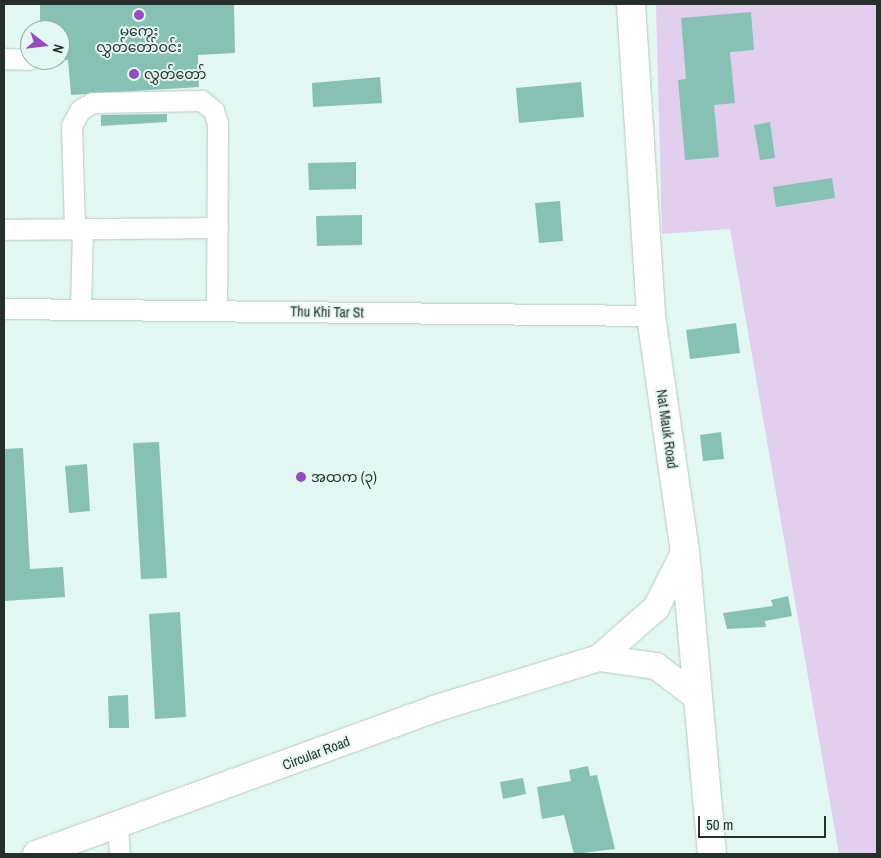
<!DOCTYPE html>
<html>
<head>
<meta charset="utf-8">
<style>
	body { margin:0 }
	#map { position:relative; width:881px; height:858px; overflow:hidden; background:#e4f8f3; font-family:"Archivo Narrow","Noto Sans Myanmar",sans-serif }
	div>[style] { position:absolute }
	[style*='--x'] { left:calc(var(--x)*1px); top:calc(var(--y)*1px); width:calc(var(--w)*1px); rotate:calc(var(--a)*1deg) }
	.green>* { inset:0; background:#e1cfed }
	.building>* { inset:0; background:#86c1b4 }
	.roads { filter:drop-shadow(0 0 1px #b5c9c4) drop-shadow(0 0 1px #b5c9c4) }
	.minor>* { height:20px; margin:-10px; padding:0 10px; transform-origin:10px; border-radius:10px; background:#fff }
	.major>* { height:26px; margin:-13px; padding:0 13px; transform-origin:13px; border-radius:13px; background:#fff }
	.highway>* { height:28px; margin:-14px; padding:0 14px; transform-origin:14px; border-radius:14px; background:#fff }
	.dots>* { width:14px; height:14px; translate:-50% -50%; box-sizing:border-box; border:2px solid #e4f8f3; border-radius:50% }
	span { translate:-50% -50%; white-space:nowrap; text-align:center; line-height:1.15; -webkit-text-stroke:4px #e4f8f3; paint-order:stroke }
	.poi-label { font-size:14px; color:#272f2d }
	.left { translate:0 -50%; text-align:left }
	.street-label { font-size:14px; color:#272f2d }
	.frame { position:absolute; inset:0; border:5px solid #272f2d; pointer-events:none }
	.north { position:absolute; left:20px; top:20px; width:50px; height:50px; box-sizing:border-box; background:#e4f8f3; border:1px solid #98a8a4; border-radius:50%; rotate:106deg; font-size:14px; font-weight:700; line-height:20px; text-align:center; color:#272f2d }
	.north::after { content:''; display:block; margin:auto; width:18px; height:22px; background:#944cbf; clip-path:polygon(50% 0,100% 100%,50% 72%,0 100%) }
	.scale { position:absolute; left:698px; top:816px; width:128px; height:22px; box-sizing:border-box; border:2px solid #272f2d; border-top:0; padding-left:6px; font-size:15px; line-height:18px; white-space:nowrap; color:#272f2d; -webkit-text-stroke:4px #e4f8f3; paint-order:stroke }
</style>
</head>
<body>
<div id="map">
	<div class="green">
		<div style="clip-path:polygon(656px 4px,877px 4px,877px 854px,839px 854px,730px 229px,662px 234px)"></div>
	</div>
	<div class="building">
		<div style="clip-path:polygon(40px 4px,234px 4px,235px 53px,198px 55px,199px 87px,71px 95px,68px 60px,60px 60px,60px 30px,40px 30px)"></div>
		<div style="clip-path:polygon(751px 12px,754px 50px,730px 52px,735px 103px,714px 105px,719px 157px,685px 160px,678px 80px,686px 79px,681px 18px)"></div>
		<div style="clip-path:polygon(380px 77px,382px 103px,313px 107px,312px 83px)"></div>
		<div style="clip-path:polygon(581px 82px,584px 117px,519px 123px,516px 88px)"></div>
		<div style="clip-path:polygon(167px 114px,167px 122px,101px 126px,101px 115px)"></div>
		<div style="clip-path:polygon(770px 122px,775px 158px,760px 160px,754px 125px)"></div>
		<div style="clip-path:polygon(356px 162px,356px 189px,309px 190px,308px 163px)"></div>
		<div style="clip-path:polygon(832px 178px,835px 198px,776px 207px,773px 187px)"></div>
		<div style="clip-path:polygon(560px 201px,563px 241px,539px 243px,535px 203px)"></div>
		<div style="clip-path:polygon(362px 215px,362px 245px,317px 246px,316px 216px)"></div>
		<div style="clip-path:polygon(736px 323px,740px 353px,690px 359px,686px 330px)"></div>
		<div style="clip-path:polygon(721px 432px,724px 459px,703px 461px,700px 435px)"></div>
		<div style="clip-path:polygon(159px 442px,167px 578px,141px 579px,133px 443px)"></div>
		<div style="clip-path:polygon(23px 448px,30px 569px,63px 567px,65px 597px,4px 601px,4px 449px)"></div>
		<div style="clip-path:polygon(87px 464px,90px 511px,69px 513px,65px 466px)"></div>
		<div style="clip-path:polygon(788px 596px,792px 616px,765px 621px,766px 627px,727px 629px,723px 613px,773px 606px,771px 600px)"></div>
		<div style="clip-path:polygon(180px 612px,186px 717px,155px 719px,149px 614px)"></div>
		<div style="clip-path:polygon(128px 695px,129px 728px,109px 728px,108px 696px)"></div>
		<div style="clip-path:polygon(588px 766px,590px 776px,597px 775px,615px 849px,574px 854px,564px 815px,542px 819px,537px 787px,571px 781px,569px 770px)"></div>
		<div style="clip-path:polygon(523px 778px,526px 794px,503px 799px,500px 782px)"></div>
	</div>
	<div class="roads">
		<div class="minor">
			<div style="--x:4;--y:59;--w:26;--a:2"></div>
			<div style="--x:75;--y:229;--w:103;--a:-91.7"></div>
			<div style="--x:72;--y:126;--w:18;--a:-61"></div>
			<div style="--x:81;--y:110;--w:14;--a:-30"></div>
			<div style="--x:93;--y:103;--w:109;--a:-1.1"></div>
			<div style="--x:202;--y:101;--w:16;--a:40"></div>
			<div style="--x:214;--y:111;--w:14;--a:73"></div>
			<div style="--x:218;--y:124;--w:187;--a:90.3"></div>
			<div style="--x:4;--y:230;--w:214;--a:-0.5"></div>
			<div style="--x:4;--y:309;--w:647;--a:0.62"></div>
			<div style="--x:81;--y:309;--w:80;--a:-88.6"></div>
			<div style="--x:118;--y:827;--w:27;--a:86"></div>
		</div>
		<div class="major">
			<div style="--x:599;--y:658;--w:58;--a:8"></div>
			<div style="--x:656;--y:666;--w:51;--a:37.1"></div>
			<div style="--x:36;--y:854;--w:424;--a:-20"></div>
			<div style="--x:434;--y:709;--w:173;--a:-17.2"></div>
			<div style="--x:599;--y:658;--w:76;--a:-41.3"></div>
			<div style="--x:656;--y:608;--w:64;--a:-63"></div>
		</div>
		<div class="highway">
			<div style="--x:631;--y:4;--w:313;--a:86.3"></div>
			<div style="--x:651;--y:316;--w:237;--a:81.8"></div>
			<div style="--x:685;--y:551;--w:304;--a:84.9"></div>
		</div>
	</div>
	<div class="dots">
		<div style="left:139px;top:15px;background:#944cbf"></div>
		<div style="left:134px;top:74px;background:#944cbf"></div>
		<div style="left:301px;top:477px;background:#944cbf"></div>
	</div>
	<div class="poi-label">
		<span style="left:139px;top:39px">မကွေး<br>လွှတ်တော်ဝင်း</span>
		<span class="left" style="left:144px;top:74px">လွှတ်တော်</span>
		<span class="left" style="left:311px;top:477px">အထက (၃)</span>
	</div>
	<div class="street-label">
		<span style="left:327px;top:312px;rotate:1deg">Thu Khi Tar St</span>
		<span style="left:667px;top:429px;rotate:82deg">Nat Mauk Road</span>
		<span style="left:316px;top:753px;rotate:-21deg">Circular Road</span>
	</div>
	<div class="frame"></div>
	<div class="north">N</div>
	<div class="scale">50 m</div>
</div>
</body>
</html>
